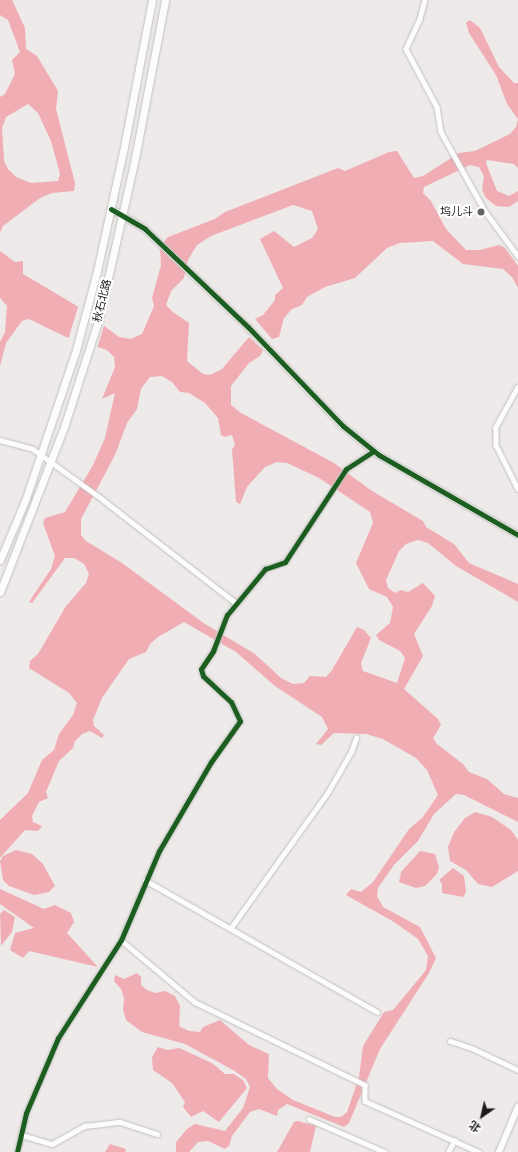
<!DOCTYPE html>
<html>
<head>
<meta charset="utf-8">
<style>
	body { margin:0 }
	#map { position:relative; width:518px; height:1152px; overflow:hidden; background:#eeeaea; font-family:"Nunito Sans","Noto Sans SC",sans-serif }
	div>[style] { position:absolute }
	[style*='--x'] { left:calc(var(--x)*1px); top:calc(var(--y)*1px); width:calc(var(--w)*1px); rotate:calc(var(--a)*1deg) }
	.water>* { inset:0; background:#f1adb4 }
	.pier>* { inset:0; background:#eeeaea }
	.roads { filter:drop-shadow(0 0 1px #c3c0c0) drop-shadow(0 0 1px #c3c0c0) }
	.minor>* { height:4.5px; margin:-2.25px; padding:0 2.25px; transform-origin:2.25px; border-radius:2.25px; background:#fcfcfc }
	.tertiary>* { height:5.5px; margin:-2.75px; padding:0 2.75px; transform-origin:2.75px; border-radius:2.75px; background:#fcfcfc }
	.primary>* { height:7px; margin:-3.5px; padding:0 3.5px; transform-origin:3.5px; border-radius:3.5px; background:#fcfcfc }
	.cycleway>* { height:5px; margin:-2.5px; padding:0 2.5px; transform-origin:2.5px; border-radius:2.5px; background:#1b5e20 }
	.dots>* { width:11px; height:11px; translate:-50% -50%; box-sizing:border-box; border:2px solid #fff; border-radius:50% }
	span { translate:-50% -50%; white-space:nowrap; text-align:center; line-height:1.15; -webkit-text-stroke:4px #fff; paint-order:stroke }
	.poi-label { font-size:11px; color:#1c1919 }
	.right { translate:-100% -50%; text-align:right }
	.street-label { font-size:11px; color:#1c1919 }
	.north { position:absolute; left:462px; top:1096px; width:40px; height:40px; -webkit-text-stroke:3px #fff; paint-order:stroke; rotate:214deg; font-size:11px; font-weight:700; line-height:16px; text-align:center; color:#1c1919 }
	.north::after { content:''; display:block; margin:auto; width:14px; height:18px; background:#1c1919; clip-path:polygon(50% 0,100% 100%,50% 72%,0 100%) }
</style>
</head>
<body>
<div id="map">
	<div class="water">
		<div style="clip-path:polygon(evenodd,0 0,12px 0,25px 28px,26px 49px,37px 56px,58px 91px,56px 109px,75px 183px,74px 191px,52px 193px,40px 198px,3px 226px,0 233px,0 97px,5px 94px,15px 74px,12px 60px,20px 52px,8px 20px,0 15px,0 0,28px 104px,38px 113px,51px 141px,60px 174px,58px 181px,31px 183px,16px 177px,8px 169px,4px 161px,2px 128px,6px 117px,28px 104px)"></div>
		<div style="clip-path:polygon(evenodd,470px 20px,480px 28px,499px 67px,514px 83px,518px 83px,518px 168px,514px 164px,487px 160px,486px 163px,497px 191px,509px 196px,518px 191px,518px 201px,509px 207px,496px 206px,486px 198px,482px 190px,484px 176px,479px 167px,470px 165px,424px 187px,423px 193px,431px 201px,446px 229px,466px 250px,480px 250px,499px 245px,505px 248px,518px 266px,518px 288px,512px 277px,503px 269px,463px 264px,433px 241px,400px 243px,387px 248px,355px 278px,325px 287px,307px 297px,302px 305px,292px 309px,284px 318px,279px 337px,272px 339px,255px 319px,263px 315px,275px 300px,275px 295px,283px 288px,260px 239px,274px 231px,294px 247px,312px 238px,318px 229px,312px 211px,293px 205px,211px 236px,197px 245px,188px 260px,184px 278px,171px 291px,166px 305px,173px 312px,189px 323px,187px 361px,203px 374px,210px 375px,222px 369px,249px 337px,263px 350px,260px 356px,249px 363px,231px 386px,231px 405px,241px 413px,334px 463px,372px 491px,423px 521px,426px 527px,454px 544px,469px 563px,518px 584px,518px 602px,456px 566px,428px 543px,418px 540px,406px 544px,399px 551px,386px 580px,388px 588px,395px 593px,401px 590px,408px 592px,423px 583px,435px 596px,432px 606px,414px 634px,423px 656px,404px 689px,438px 719px,441px 725px,433px 738px,437px 744px,463px 764px,469px 772px,487px 779px,504px 794px,518px 798px,518px 822px,464px 795px,456px 794px,434px 814px,418px 841px,394px 865px,378px 888px,377px 896px,383px 907px,420px 927px,436px 958px,429px 973px,380px 1049px,349px 1123px,344px 1127px,287px 1104px,278px 1110px,277px 1116px,259px 1109px,250px 1112px,232px 1136px,229px 1146px,225px 1149px,208px 1141px,198px 1142px,189px 1152px,176px 1152px,176px 1142px,187px 1129px,195px 1124px,225px 1131px,243px 1108px,250px 1087px,246px 1079px,233px 1070px,185px 1044px,142px 1032px,126px 1020px,123px 1010px,124px 998px,121px 989px,114px 981px,115px 975px,124px 979px,137px 973px,141px 977px,141px 985px,147px 990px,155px 993px,165px 991px,175px 996px,180px 1006px,179px 1026px,189px 1031px,200px 1032px,203px 1027px,220px 1020px,249px 1045px,269px 1054px,268px 1078px,277px 1089px,293px 1100px,335px 1117px,341px 1117px,347px 1112px,359px 1077px,363px 1046px,384px 1012px,393px 1010px,426px 970px,428px 956px,418px 939px,394px 922px,346px 895px,351px 889px,361px 892px,373px 882px,409px 829px,423px 817px,438px 795px,427px 770px,416px 758px,383px 739px,366px 734px,334px 733px,321px 745px,316px 744px,328px 729px,322px 717px,275px 686px,236px 652px,184px 622px,158px 637px,150px 644px,146px 652px,129px 659px,102px 698px,93px 720px,94px 726px,104px 735px,102px 738px,90px 731px,82px 734px,75px 741px,73px 748px,59px 761px,46px 792px,48px 798px,39px 802px,32px 816px,33px 822px,42px 826px,38px 831px,25px 830px,0 858px,0 820px,28px 793px,42px 760px,54px 750px,59px 734px,73px 715px,77px 703px,69px 693px,29px 668px,30px 661px,38px 654px,66px 606px,86px 583px,89px 574px,84px 564px,74px 558px,65px 558px,32px 603px,29px 602px,51px 569px,55px 556px,43px 523px,45px 518px,65px 512px,92px 467px,105px 438px,115px 393px,102px 399px,115px 367px,114px 357px,107px 350px,66px 337px,29px 319px,22px 321px,6px 343px,0 366px,0 342px,5px 332px,7px 306px,0 298px,0 251px,15px 262px,23px 261px,23px 274px,77px 306px,119px 337px,131px 339px,142px 334px,154px 306px,152px 298px,161px 265px,160px 247px,168px 237px,215px 219px,225px 212px,338px 168px,345px 171px,389px 152px,397px 151px,414px 178px,423px 176px,459px 153px,475px 151px,510px 134px,516px 127px,518px 119px,507px 104px,496px 75px,469px 33px,466px 23px,470px 20px,162px 376px,172px 382px,180px 392px,189px 393px,205px 403px,218px 418px,221px 435px,225px 437px,232px 435px,235px 445px,232px 449px,236px 502px,240px 504px,247px 487px,265px 467px,277px 462px,287px 463px,319px 478px,370px 512px,373px 523px,356px 563px,369px 589px,387px 597px,393px 607px,390px 623px,376px 635px,379px 640px,400px 651px,405px 658px,397px 683px,363px 671px,361px 663px,371px 638px,364px 630px,357px 627px,332px 670px,326px 677px,310px 676px,304px 683px,293px 684px,281px 678px,255px 654px,205px 624px,122px 563px,86px 541px,81px 535px,81px 519px,115px 455px,127px 423px,137px 409px,141px 389px,150px 377px,162px 376px)"></div>
		<div style="clip-path:polygon(475px 812px,492px 817px,511px 830px,518px 840px,518px 871px,492px 887px,478px 884px,466px 870px,450px 861px,448px 847px,454px 832px,465px 818px)"></div>
		<div style="clip-path:polygon(16px 850px,32px 854px,43px 864px,55px 886px,49px 892px,34px 895px,9px 886px,3px 880px,0 861px,3px 856px)"></div>
		<div style="clip-path:polygon(420px 851px,435px 854px,439px 867px,437px 874px,425px 886px,416px 888px,399px 882px,401px 872px)"></div>
		<div style="clip-path:polygon(453px 868px,464px 876px,466px 892px,463px 897px,442px 893px,442px 884px,439px 880px)"></div>
		<div style="clip-path:polygon(0 889px,44px 909px,55px 905px,71px 913px,74px 922px,67px 933px,98px 967px,29px 951px,23px 958px,10px 950px,15px 933px,34px 928px,0 904px)"></div>
		<div style="clip-path:polygon(4px 910px,15px 917px,12px 932px,1px 946px,0 914px)"></div>
		<div style="clip-path:polygon(158px 1047px,168px 1050px,179px 1048px,212px 1063px,225px 1074px,234px 1074px,243px 1080px,247px 1088px,219px 1122px,203px 1111px,191px 1117px,183px 1107px,185px 1102px,172px 1083px,153px 1070px,152px 1057px)"></div>
		<div style="clip-path:polygon(298px 1121px,316px 1126px,310px 1152px,277px 1152px,294px 1122px)"></div>
		<div style="clip-path:polygon(110px 1144px,126px 1149px,125px 1152px,105px 1152px)"></div>
	</div>
	<div class="pier">
		<div style="clip-path:polygon(78px 307px,105px 322px,97px 349px,68px 340px)"></div>
	</div>
	<div class="roads">
		<div class="minor">
			<div style="--x:425;--y:0;--w:20;--a:105"></div>
			<div style="--x:420;--y:19;--w:33;--a:115"></div>
			<div style="--x:406;--y:49;--w:66;--a:61.9"></div>
			<div style="--x:437;--y:107;--w:25;--a:81"></div>
			<div style="--x:441;--y:132;--w:90;--a:60.9"></div>
			<div style="--x:485;--y:211;--w:56;--a:53.7"></div>
			<div style="--x:518;--y:387;--w:46;--a:118.8"></div>
			<div style="--x:496;--y:427;--w:18;--a:90"></div>
			<div style="--x:496;--y:445;--w:49;--a:63.4"></div>
			<div style="--x:0;--y:440;--w:34;--a:15"></div>
			<div style="--x:33;--y:449;--w:85;--a:35.9"></div>
			<div style="--x:102;--y:499;--w:170;--a:37.8"></div>
			<div style="--x:145;--y:880;--w:267;--a:29.6"></div>
			<div style="--x:230;--y:929;--w:168;--a:-54.4"></div>
			<div style="--x:328;--y:792;--w:46;--a:-60.1"></div>
			<div style="--x:351;--y:752;--w:15;--a:-70"></div>
			<div style="--x:121;--y:940;--w:97;--a:40"></div>
			<div style="--x:195;--y:1002;--w:189;--a:26"></div>
			<div style="--x:365;--y:1085;--w:16;--a:90"></div>
			<div style="--x:365;--y:1101;--w:125;--a:24.1"></div>
			<div style="--x:450;--y:1041;--w:25;--a:18"></div>
			<div style="--x:474;--y:1049;--w:49;--a:25.5"></div>
			<div style="--x:309;--y:1119;--w:83;--a:23.5"></div>
			<div style="--x:22;--y:1135;--w:31;--a:17"></div>
			<div style="--x:52;--y:1144;--w:38;--a:-29"></div>
			<div style="--x:85;--y:1126;--w:35;--a:-7"></div>
			<div style="--x:120;--y:1122;--w:39;--a:18"></div>
			<div style="--x:17;--y:1152;--w:40;--a:-77"></div>
			<div style="--x:26;--y:1113;--w:82;--a:-66.9"></div>
			<div style="--x:58;--y:1038;--w:117;--a:-57.3"></div>
			<div style="--x:121;--y:940;--w:97;--a:-66.9"></div>
			<div style="--x:159;--y:851;--w:103;--a:-59.7"></div>
			<div style="--x:211;--y:762;--w:50;--a:-54.7"></div>
			<div style="--x:240;--y:721;--w:21;--a:-115"></div>
			<div style="--x:231;--y:702;--w:38;--a:-137"></div>
			<div style="--x:203;--y:676;--w:7;--a:-106"></div>
			<div style="--x:201;--y:669;--w:22;--a:-56"></div>
			<div style="--x:213;--y:651;--w:39;--a:-69"></div>
			<div style="--x:227;--y:615;--w:60;--a:-50.4"></div>
			<div style="--x:265;--y:569;--w:21;--a:-19"></div>
			<div style="--x:285;--y:562;--w:111;--a:-56.7"></div>
			<div style="--x:346;--y:469;--w:33;--a:-33"></div>
			<div style="--x:448;--y:1152;--w:13;--a:-61"></div>
		</div>
		<div class="tertiary">
			<div style="--x:111;--y:209;--w:39;--a:30"></div>
			<div style="--x:145;--y:229;--w:142;--a:43.6"></div>
			<div style="--x:248;--y:327;--w:137;--a:46.2"></div>
			<div style="--x:343;--y:426;--w:46;--a:38.9"></div>
			<div style="--x:379;--y:455;--w:160;--a:29.9"></div>
			<div style="--x:499;--y:1152;--w:49;--a:-67.1"></div>
		</div>
		<div class="primary">
			<div style="--x:0;--y:560;--w:67;--a:-67.2"></div>
			<div style="--x:26;--y:498;--w:156;--a:-71.3"></div>
			<div style="--x:76;--y:350;--w:82;--a:-75.1"></div>
			<div style="--x:97;--y:271;--w:127;--a:-77.7"></div>
			<div style="--x:124;--y:147;--w:150;--a:-79.2"></div>
			<div style="--x:0;--y:592;--w:180;--a:-68.8"></div>
			<div style="--x:65;--y:424;--w:111;--a:-72.2"></div>
			<div style="--x:99;--y:318;--w:164;--a:-77.3"></div>
			<div style="--x:135;--y:158;--w:161;--a:-79.2"></div>
		</div>
	</div>
	<div class="cycleway">
		<div style="--x:111;--y:209;--w:39;--a:30"></div>
		<div style="--x:145;--y:229;--w:142;--a:43.6"></div>
		<div style="--x:248;--y:327;--w:137;--a:46.2"></div>
		<div style="--x:343;--y:426;--w:46;--a:38.9"></div>
		<div style="--x:379;--y:455;--w:160;--a:29.9"></div>
		<div style="--x:17;--y:1152;--w:40;--a:-77"></div>
		<div style="--x:26;--y:1113;--w:82;--a:-66.9"></div>
		<div style="--x:58;--y:1038;--w:117;--a:-57.3"></div>
		<div style="--x:121;--y:940;--w:97;--a:-66.9"></div>
		<div style="--x:159;--y:851;--w:103;--a:-59.7"></div>
		<div style="--x:211;--y:762;--w:50;--a:-54.7"></div>
		<div style="--x:240;--y:721;--w:21;--a:-115"></div>
		<div style="--x:231;--y:702;--w:38;--a:-137"></div>
		<div style="--x:203;--y:676;--w:7;--a:-106"></div>
		<div style="--x:201;--y:669;--w:22;--a:-56"></div>
		<div style="--x:213;--y:651;--w:39;--a:-69"></div>
		<div style="--x:227;--y:615;--w:60;--a:-50.4"></div>
		<div style="--x:265;--y:569;--w:21;--a:-19"></div>
		<div style="--x:285;--y:562;--w:111;--a:-56.7"></div>
		<div style="--x:346;--y:469;--w:33;--a:-33"></div>
	</div>
	<div class="dots">
		<div style="left:481px;top:212px;background:#666262"></div>
	</div>
	<div class="poi-label">
		<span class="right" style="left:473px;top:212px">坞儿斗</span>
	</div>
	<div class="street-label">
		<span style="left:103px;top:301px;rotate:-76deg">秋石北路</span>
	</div>
	<div class="north">北</div>
</div>
</body>
</html>
